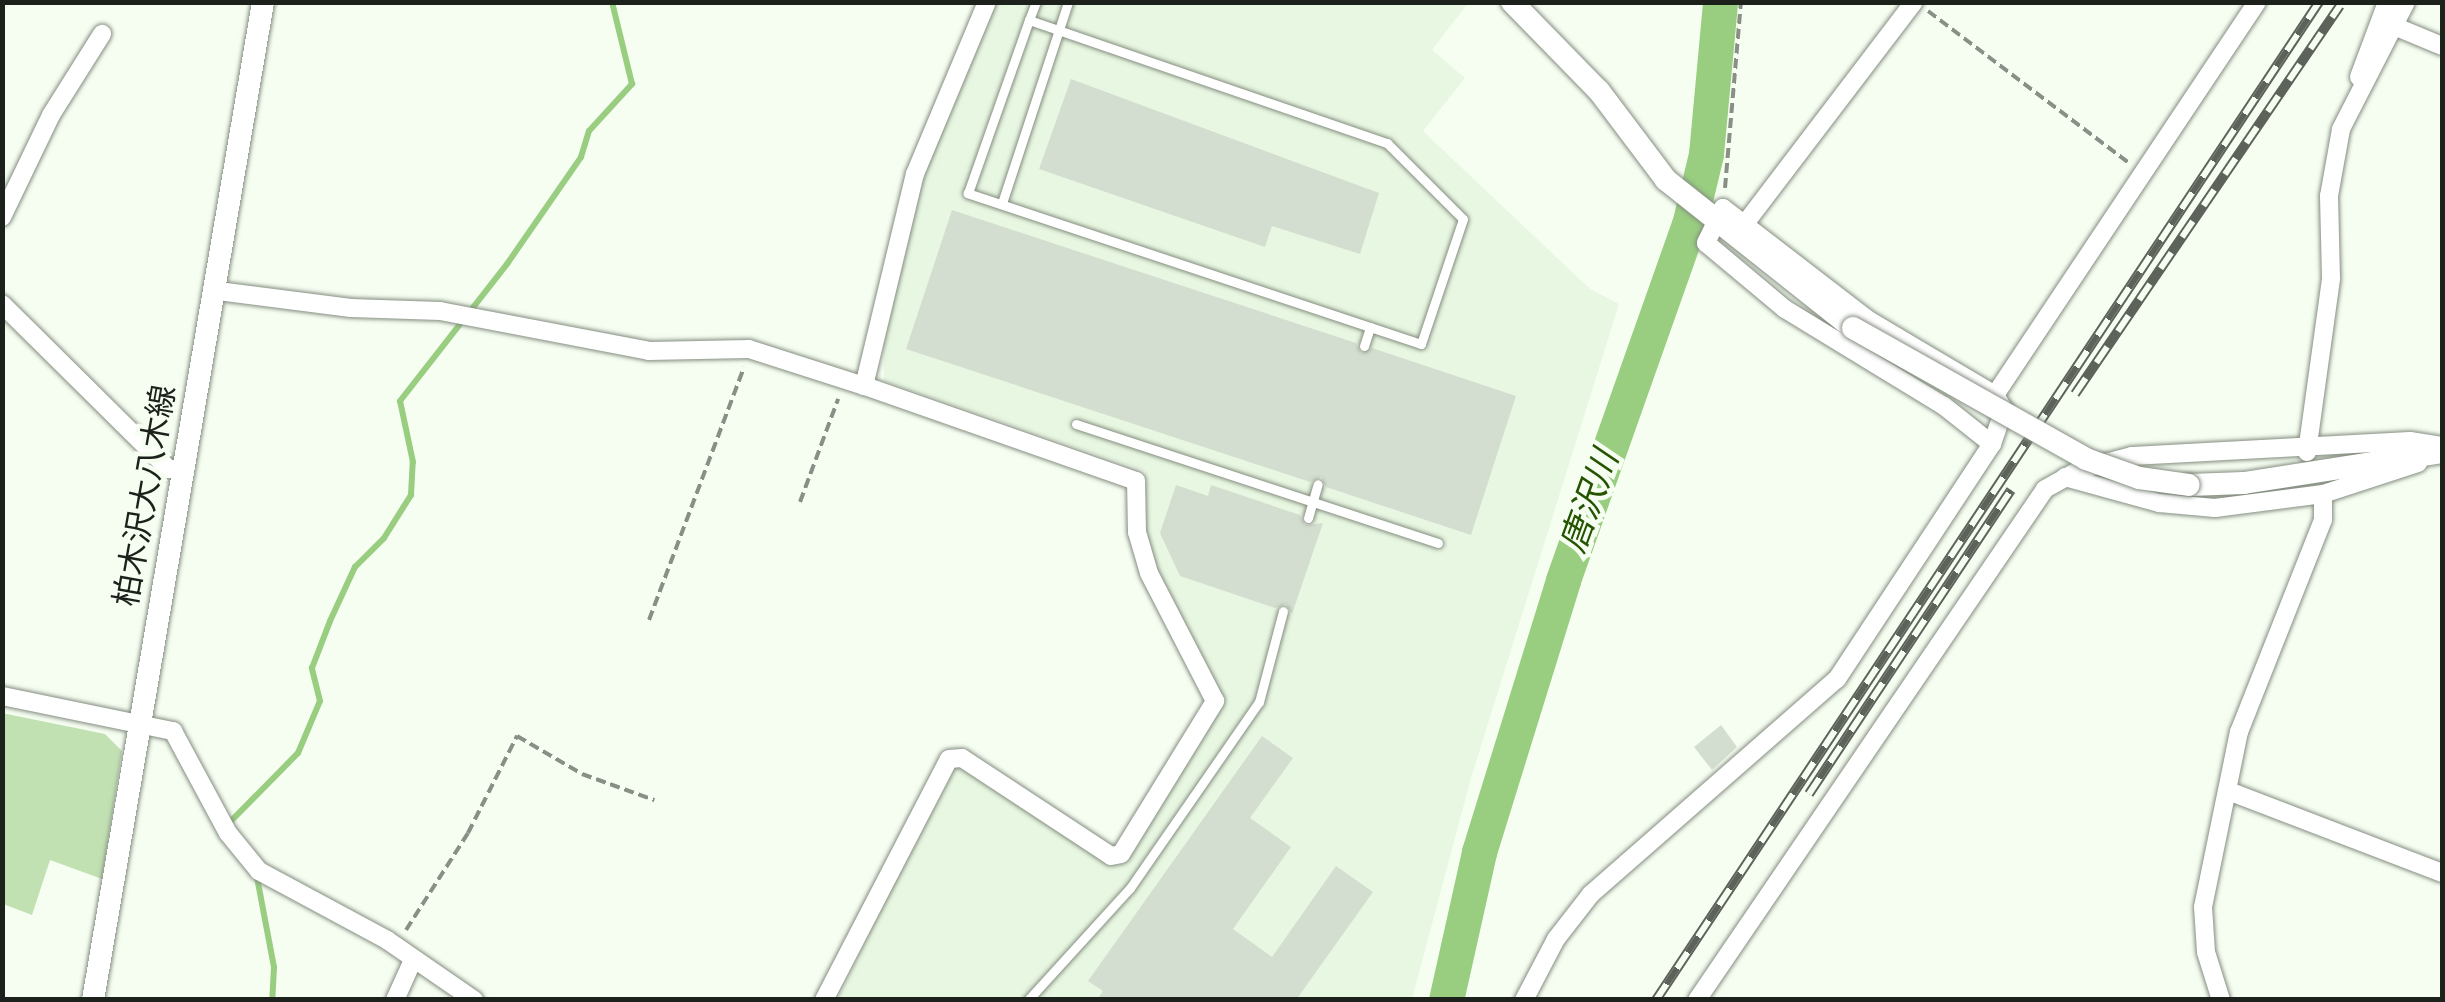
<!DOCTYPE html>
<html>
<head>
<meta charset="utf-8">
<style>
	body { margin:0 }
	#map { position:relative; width:2445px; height:1002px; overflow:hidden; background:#f6fef2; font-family:Spectral,"Noto Sans JP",serif }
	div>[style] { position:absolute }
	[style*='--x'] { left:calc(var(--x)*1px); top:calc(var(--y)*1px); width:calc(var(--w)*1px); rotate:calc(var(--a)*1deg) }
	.built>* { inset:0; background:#e8f7e1 }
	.green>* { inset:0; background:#c1e1b2 }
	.stream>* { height:6px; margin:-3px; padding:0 3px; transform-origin:3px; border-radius:3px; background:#99cd80 }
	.river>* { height:35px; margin:-17.5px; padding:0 17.5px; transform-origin:17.5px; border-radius:17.5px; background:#99cd80 }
	.building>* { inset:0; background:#d4ded0 }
	.path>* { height:4px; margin-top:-2px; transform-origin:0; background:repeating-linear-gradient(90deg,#898f86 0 10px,transparent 0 15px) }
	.roads { filter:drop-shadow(0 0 2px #848d80) drop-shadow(0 0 2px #848d80) }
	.lane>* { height:9px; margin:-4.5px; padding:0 4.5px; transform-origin:4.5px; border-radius:4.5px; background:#fff }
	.street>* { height:18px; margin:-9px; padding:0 9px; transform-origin:9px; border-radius:9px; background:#fff }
	.secondary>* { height:22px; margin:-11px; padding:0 11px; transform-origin:11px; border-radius:11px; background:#fff }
	.rail>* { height:10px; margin-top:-5px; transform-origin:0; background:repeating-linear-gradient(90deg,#f6fef2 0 19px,#5d625a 0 38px); box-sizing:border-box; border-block:2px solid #5d625a }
	.bridges { filter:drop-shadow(0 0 2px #848d80) drop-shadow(0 0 2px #848d80) }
	.secondary-bridge>* { height:22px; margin:-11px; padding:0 11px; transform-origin:11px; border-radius:11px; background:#fff }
	span { translate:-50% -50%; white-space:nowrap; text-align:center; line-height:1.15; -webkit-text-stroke:9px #f6fef2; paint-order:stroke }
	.street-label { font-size:32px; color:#1d211b }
	.water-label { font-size:35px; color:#255400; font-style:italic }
	.frame { position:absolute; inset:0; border:5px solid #1d211b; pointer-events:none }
</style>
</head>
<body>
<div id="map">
	<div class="built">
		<div style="clip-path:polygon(995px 3px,1468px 3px,1432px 50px,1465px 78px,1423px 131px,1590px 289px,1619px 304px,1471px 778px,1412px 999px,837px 1000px,951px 768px,961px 765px,1118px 867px,1225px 699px,1157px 569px,1146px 532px,1145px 471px,884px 381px,883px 334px,922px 177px)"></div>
	</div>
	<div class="green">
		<div style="clip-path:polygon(2px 713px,105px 734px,122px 751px,102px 879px,50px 860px,32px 915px,3px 904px)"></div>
	</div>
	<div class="stream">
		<div style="--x:229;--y:823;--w:98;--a:-45.4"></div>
		<div style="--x:298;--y:753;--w:56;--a:-67.1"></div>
		<div style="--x:320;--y:701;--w:34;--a:-104"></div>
		<div style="--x:312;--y:668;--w:50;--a:-69"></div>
		<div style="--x:330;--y:621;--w:60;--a:-65.2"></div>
		<div style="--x:355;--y:567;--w:41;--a:-45"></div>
		<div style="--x:384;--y:538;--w:51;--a:-57.9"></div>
		<div style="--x:411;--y:495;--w:33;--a:-87"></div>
		<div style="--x:413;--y:462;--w:62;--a:-102"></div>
		<div style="--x:400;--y:401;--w:174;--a:-52"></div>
		<div style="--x:507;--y:264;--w:130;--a:-55.3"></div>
		<div style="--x:581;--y:157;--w:27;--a:-73"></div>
		<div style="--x:589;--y:131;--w:64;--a:-47.5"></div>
		<div style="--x:632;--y:84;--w:84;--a:-103.7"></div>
		<div style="--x:256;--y:872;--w:97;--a:79.3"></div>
		<div style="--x:274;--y:967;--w:33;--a:93"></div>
	</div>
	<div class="river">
		<div style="--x:1446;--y:1000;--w:152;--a:-77.4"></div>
		<div style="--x:1479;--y:852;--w:285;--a:-72.8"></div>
		<div style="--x:1563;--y:580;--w:377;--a:-70.5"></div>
		<div style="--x:1689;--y:225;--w:73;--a:-76.5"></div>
		<div style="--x:1706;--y:154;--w:153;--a:-84.7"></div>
	</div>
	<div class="building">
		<div style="clip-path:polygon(1071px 79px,1379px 193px,1360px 254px,1272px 226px,1265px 247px,1039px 169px)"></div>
		<div style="clip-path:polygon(952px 210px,1356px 343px,1361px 353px,1372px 348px,1516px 396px,1471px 535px,1326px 487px,1321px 477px,1310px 482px,906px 349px)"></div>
		<div style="clip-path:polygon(1176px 485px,1208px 496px,1211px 485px,1300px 515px,1305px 525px,1323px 523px,1292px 614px,1286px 604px,1275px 608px,1180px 576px,1160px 533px)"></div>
		<div style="clip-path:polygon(1721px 725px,1737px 747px,1712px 770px,1694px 747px)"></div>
		<div style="clip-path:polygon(1262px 736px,1293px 758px,1250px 818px,1291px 847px,1233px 929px,1272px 957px,1336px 866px,1373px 892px,1296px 1000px,1097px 1000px,1103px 991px,1088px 981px)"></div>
	</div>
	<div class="path">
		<div style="--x:1928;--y:11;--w:251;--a:37.1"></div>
		<div style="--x:1725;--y:188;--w:187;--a:-85.1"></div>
		<div style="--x:800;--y:502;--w:110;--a:-69.7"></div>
		<div style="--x:649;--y:620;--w:270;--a:-69.4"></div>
		<div style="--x:406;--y:930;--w:115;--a:-57.4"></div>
		<div style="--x:468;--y:833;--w:109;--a:-63.2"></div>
		<div style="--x:517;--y:736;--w:75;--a:30.3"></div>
		<div style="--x:582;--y:774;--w:77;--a:19.9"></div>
	</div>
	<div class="roads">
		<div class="lane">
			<div style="--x:1029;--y:20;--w:379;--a:19"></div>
			<div style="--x:1387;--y:143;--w:107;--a:45"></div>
			<div style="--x:1463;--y:219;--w:132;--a:108.6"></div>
			<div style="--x:1421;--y:344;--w:478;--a:-161.6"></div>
			<div style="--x:968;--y:193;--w:183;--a:-70.6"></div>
			<div style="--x:1029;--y:20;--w:19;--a:-69"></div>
			<div style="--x:1002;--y:203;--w:212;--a:-71.8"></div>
			<div style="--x:1364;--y:346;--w:20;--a:-72"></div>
			<div style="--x:1076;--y:424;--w:381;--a:18.2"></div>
			<div style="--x:1308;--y:518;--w:35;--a:-74"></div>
			<div style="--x:1028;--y:1000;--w:151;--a:-47.7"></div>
			<div style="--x:1130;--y:888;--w:226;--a:-55.3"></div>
			<div style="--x:1259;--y:702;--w:94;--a:-75.2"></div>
		</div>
		<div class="street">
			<div style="--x:2394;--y:26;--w:52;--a:22.6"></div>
			<div style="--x:2359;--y:77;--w:80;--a:-69.5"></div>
			<div style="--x:2;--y:217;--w:113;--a:-64.3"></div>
			<div style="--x:51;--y:115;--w:96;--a:-57.8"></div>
			<div style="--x:1744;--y:225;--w:280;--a:-52.7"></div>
			<div style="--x:218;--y:291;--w:134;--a:7.3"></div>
			<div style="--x:351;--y:308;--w:89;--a:1.9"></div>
			<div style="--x:440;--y:311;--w:213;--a:10.8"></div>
			<div style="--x:649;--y:351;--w:100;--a:-1.1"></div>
			<div style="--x:749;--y:349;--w:121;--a:17.8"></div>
			<div style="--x:2;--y:304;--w:235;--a:44.7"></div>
			<div style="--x:169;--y:469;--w:16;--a:0"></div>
			<div style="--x:1995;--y:395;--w:472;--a:-56.3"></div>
			<div style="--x:2307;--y:452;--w:176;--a:-82.1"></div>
			<div style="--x:2331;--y:278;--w:82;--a:-91.4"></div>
			<div style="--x:2329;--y:196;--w:68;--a:-79.8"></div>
			<div style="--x:2341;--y:129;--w:143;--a:-62.9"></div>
			<div style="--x:2065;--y:477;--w:98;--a:15.5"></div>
			<div style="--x:2159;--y:503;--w:56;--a:5.1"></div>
			<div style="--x:2215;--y:508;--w:109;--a:-7.4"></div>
			<div style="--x:2323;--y:494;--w:100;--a:-18.1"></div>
			<div style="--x:2;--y:696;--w:175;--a:11.6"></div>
			<div style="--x:173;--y:731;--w:116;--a:61.7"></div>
			<div style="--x:228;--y:833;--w:49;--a:50.8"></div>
			<div style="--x:259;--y:871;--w:145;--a:28.3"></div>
			<div style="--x:387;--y:940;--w:106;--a:34.6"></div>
			<div style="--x:2231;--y:792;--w:226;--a:21"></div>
			<div style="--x:395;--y:1000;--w:44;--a:-65.8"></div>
			<div style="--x:824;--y:1000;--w:271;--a:-62.6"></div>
			<div style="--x:949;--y:759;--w:13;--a:-4"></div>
			<div style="--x:962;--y:758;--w:178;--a:33.3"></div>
			<div style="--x:1111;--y:856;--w:10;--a:-11"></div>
			<div style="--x:1121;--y:854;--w:180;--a:-58.4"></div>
			<div style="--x:1215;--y:701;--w:144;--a:-117.3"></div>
			<div style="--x:1149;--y:573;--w:43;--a:-106.3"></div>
			<div style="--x:1137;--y:532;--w:51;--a:-91.1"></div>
			<div style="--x:1136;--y:481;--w:288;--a:-160.7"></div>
			<div style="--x:864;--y:386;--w:218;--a:-76.5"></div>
			<div style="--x:915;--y:174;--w:186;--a:-67.3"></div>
			<div style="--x:1524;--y:1000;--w:69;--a:-62.3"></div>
			<div style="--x:1556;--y:939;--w:57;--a:-52.1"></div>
			<div style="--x:1591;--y:894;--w:327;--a:-41.2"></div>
			<div style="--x:1837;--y:679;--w:282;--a:-56.6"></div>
			<div style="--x:1992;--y:444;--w:36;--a:-71"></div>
			<div style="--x:2004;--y:410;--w:17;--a:-121"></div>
			<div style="--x:1995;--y:395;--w:149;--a:-149.3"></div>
			<div style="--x:1867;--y:319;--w:182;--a:-142.4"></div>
			<div style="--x:1723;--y:208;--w:39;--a:116"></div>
			<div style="--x:1706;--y:243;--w:103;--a:39.9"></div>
			<div style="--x:1785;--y:309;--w:186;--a:31.4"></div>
			<div style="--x:1944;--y:406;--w:61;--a:38.4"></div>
			<div style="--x:1697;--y:1000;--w:618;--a:-55.74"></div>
			<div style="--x:2045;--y:489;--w:39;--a:-29"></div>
			<div style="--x:2079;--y:470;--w:55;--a:-14.8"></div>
			<div style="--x:2132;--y:456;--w:278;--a:-3.1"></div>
			<div style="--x:2410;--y:441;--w:32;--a:9"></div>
			<div style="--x:2221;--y:1000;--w:50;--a:-107.4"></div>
			<div style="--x:2206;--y:952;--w:45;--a:-93.8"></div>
			<div style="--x:2203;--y:907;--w:179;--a:-78.4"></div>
			<div style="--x:2239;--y:732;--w:228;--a:-68.4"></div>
			<div style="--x:2323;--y:520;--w:26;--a:-90"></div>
		</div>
		<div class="secondary">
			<div style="--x:1512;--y:2;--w:124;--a:45.7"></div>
			<div style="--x:1599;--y:91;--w:111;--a:53"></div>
			<div style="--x:1666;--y:180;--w:238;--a:38.4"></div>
			<div style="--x:2189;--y:485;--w:55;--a:-2.1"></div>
			<div style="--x:2244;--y:483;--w:200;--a:-8.9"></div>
			<div style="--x:93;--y:1000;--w:1012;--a:-80.33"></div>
		</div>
	</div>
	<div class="rail">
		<div style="--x:2075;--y:394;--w:470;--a:-55.7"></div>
		<div style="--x:1809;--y:794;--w:365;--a:-56.4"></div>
		<div style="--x:1656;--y:1000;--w:1198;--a:-56.4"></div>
	</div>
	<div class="bridges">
		<div class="secondary-bridge">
			<div style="--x:1853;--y:328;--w:267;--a:29.3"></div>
			<div style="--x:2086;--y:459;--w:56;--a:19.7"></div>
			<div style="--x:2139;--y:478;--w:50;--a:8"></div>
		</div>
	</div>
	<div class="street-label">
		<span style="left:147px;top:496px;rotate:-80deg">柏木沢大八木線</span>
	</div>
	<div class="water-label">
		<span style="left:1591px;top:502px;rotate:-70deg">唐沢川</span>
	</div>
	<div class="frame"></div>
</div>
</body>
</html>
